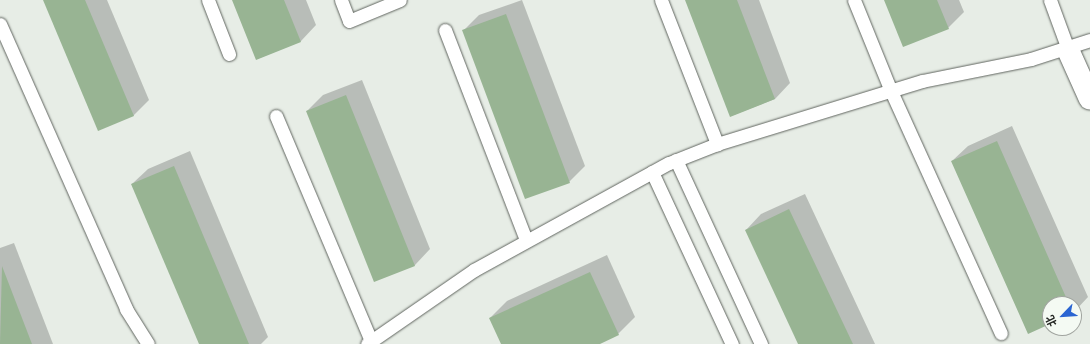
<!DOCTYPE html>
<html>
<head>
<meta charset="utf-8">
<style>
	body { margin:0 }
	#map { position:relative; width:1090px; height:344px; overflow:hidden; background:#e7ede6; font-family:"DejaVu Sans","Noto Sans SC",sans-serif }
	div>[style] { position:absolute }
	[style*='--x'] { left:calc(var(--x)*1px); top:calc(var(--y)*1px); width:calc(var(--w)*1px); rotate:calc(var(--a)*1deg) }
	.shadow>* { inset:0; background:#0003 }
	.building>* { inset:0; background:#98b493 }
	.roads { filter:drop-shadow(0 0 1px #60655f) drop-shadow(0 0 1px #60655f) }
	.service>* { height:13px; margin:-6.5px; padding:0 6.5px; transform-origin:6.5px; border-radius:6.5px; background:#fff }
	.minor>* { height:22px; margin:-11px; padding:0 11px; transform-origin:11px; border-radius:11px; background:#fff }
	span { translate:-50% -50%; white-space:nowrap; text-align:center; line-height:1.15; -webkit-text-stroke:3px #f4faf3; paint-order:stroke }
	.north { position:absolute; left:1042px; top:296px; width:40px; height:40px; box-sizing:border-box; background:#f4faf3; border:1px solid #a0a49f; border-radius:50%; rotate:245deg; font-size:11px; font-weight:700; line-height:16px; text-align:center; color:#212421 }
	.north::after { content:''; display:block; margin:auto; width:14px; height:18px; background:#2a65d2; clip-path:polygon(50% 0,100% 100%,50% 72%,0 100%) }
</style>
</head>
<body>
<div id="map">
	<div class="shadow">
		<div style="clip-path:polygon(44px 0,107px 0,149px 100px,133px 116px)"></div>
		<div style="clip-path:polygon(233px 0,306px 0,316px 25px,301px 41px,257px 59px)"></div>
		<div style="clip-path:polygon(522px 0,585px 166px,569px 182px,463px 31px,479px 15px)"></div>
		<div style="clip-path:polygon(686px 0,759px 0,790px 83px,775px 99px,731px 116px)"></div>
		<div style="clip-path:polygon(885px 0,959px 0,964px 12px,948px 28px)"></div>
		<div style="clip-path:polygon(362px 80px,430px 249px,415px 265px,375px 280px,307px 111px,323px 95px)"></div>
		<div style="clip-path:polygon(1012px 126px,1088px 297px,1074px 312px,1074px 304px,1050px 304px,1050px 323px,952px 161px,968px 146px)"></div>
		<div style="clip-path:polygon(190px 151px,268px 337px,261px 344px,200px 344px,132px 184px,148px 169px)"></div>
		<div style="clip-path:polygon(805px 194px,875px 344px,799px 344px,746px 230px,761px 214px)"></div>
		<div style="clip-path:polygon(14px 243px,53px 344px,0 344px,0 248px)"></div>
		<div style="clip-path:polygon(607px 255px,635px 317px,618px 334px,597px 344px,502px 344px,490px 318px,507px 301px)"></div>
	</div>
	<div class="building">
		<div style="clip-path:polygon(43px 0,85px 0,134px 116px,98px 131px)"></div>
		<div style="clip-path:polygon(232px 0,284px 0,301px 42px,256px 60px)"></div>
		<div style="clip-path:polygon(685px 0,737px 0,775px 99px,730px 117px)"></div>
		<div style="clip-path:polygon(884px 0,937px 0,949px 29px,903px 47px)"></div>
		<div style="clip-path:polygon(506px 14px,570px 183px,525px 199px,462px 30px)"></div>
		<div style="clip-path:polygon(346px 95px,415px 266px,374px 282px,306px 111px)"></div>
		<div style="clip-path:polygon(997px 141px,1069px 304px,1050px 304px,1050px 324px,1028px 334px,951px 161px)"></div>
		<div style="clip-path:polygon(174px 166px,249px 344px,199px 344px,131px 184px)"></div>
		<div style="clip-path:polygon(789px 209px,853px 344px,798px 344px,745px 230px)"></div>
		<div style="clip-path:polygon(2px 266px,32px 344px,0 344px)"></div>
		<div style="clip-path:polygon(590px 272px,619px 335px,600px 344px,501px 344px,489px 318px)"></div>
	</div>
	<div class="roads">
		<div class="service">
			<div style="--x:208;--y:0;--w:58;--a:68.7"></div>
			<div style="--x:341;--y:0;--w:22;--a:69"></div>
			<div style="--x:349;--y:21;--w:55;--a:-22.4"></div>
			<div style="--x:661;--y:0;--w:155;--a:68.7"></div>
			<div style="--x:854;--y:0;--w:98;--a:67.9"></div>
			<div style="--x:891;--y:91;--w:266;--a:65.6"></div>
			<div style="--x:1050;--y:0;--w:55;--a:69.9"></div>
			<div style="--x:0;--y:24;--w:312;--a:66.1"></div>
			<div style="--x:126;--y:309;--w:41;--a:57.8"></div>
			<div style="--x:445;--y:30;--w:225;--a:68.9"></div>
			<div style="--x:276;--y:116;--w:244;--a:67.1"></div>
			<div style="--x:676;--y:160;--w:203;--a:65.2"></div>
			<div style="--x:652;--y:172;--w:190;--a:65.1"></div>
			<div style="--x:367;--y:344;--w:130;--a:-34.7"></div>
			<div style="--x:474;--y:270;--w:222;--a:-28.8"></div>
			<div style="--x:669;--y:163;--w:52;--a:-21.6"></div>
			<div style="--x:717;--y:144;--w:214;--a:-17.1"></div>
			<div style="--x:922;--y:81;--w:111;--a:-11.4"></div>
			<div style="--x:1031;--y:59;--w:62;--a:-17.9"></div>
		</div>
		<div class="minor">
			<div style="--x:1069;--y:52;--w:51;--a:65.9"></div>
		</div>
	</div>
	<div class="north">北</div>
</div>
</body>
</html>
